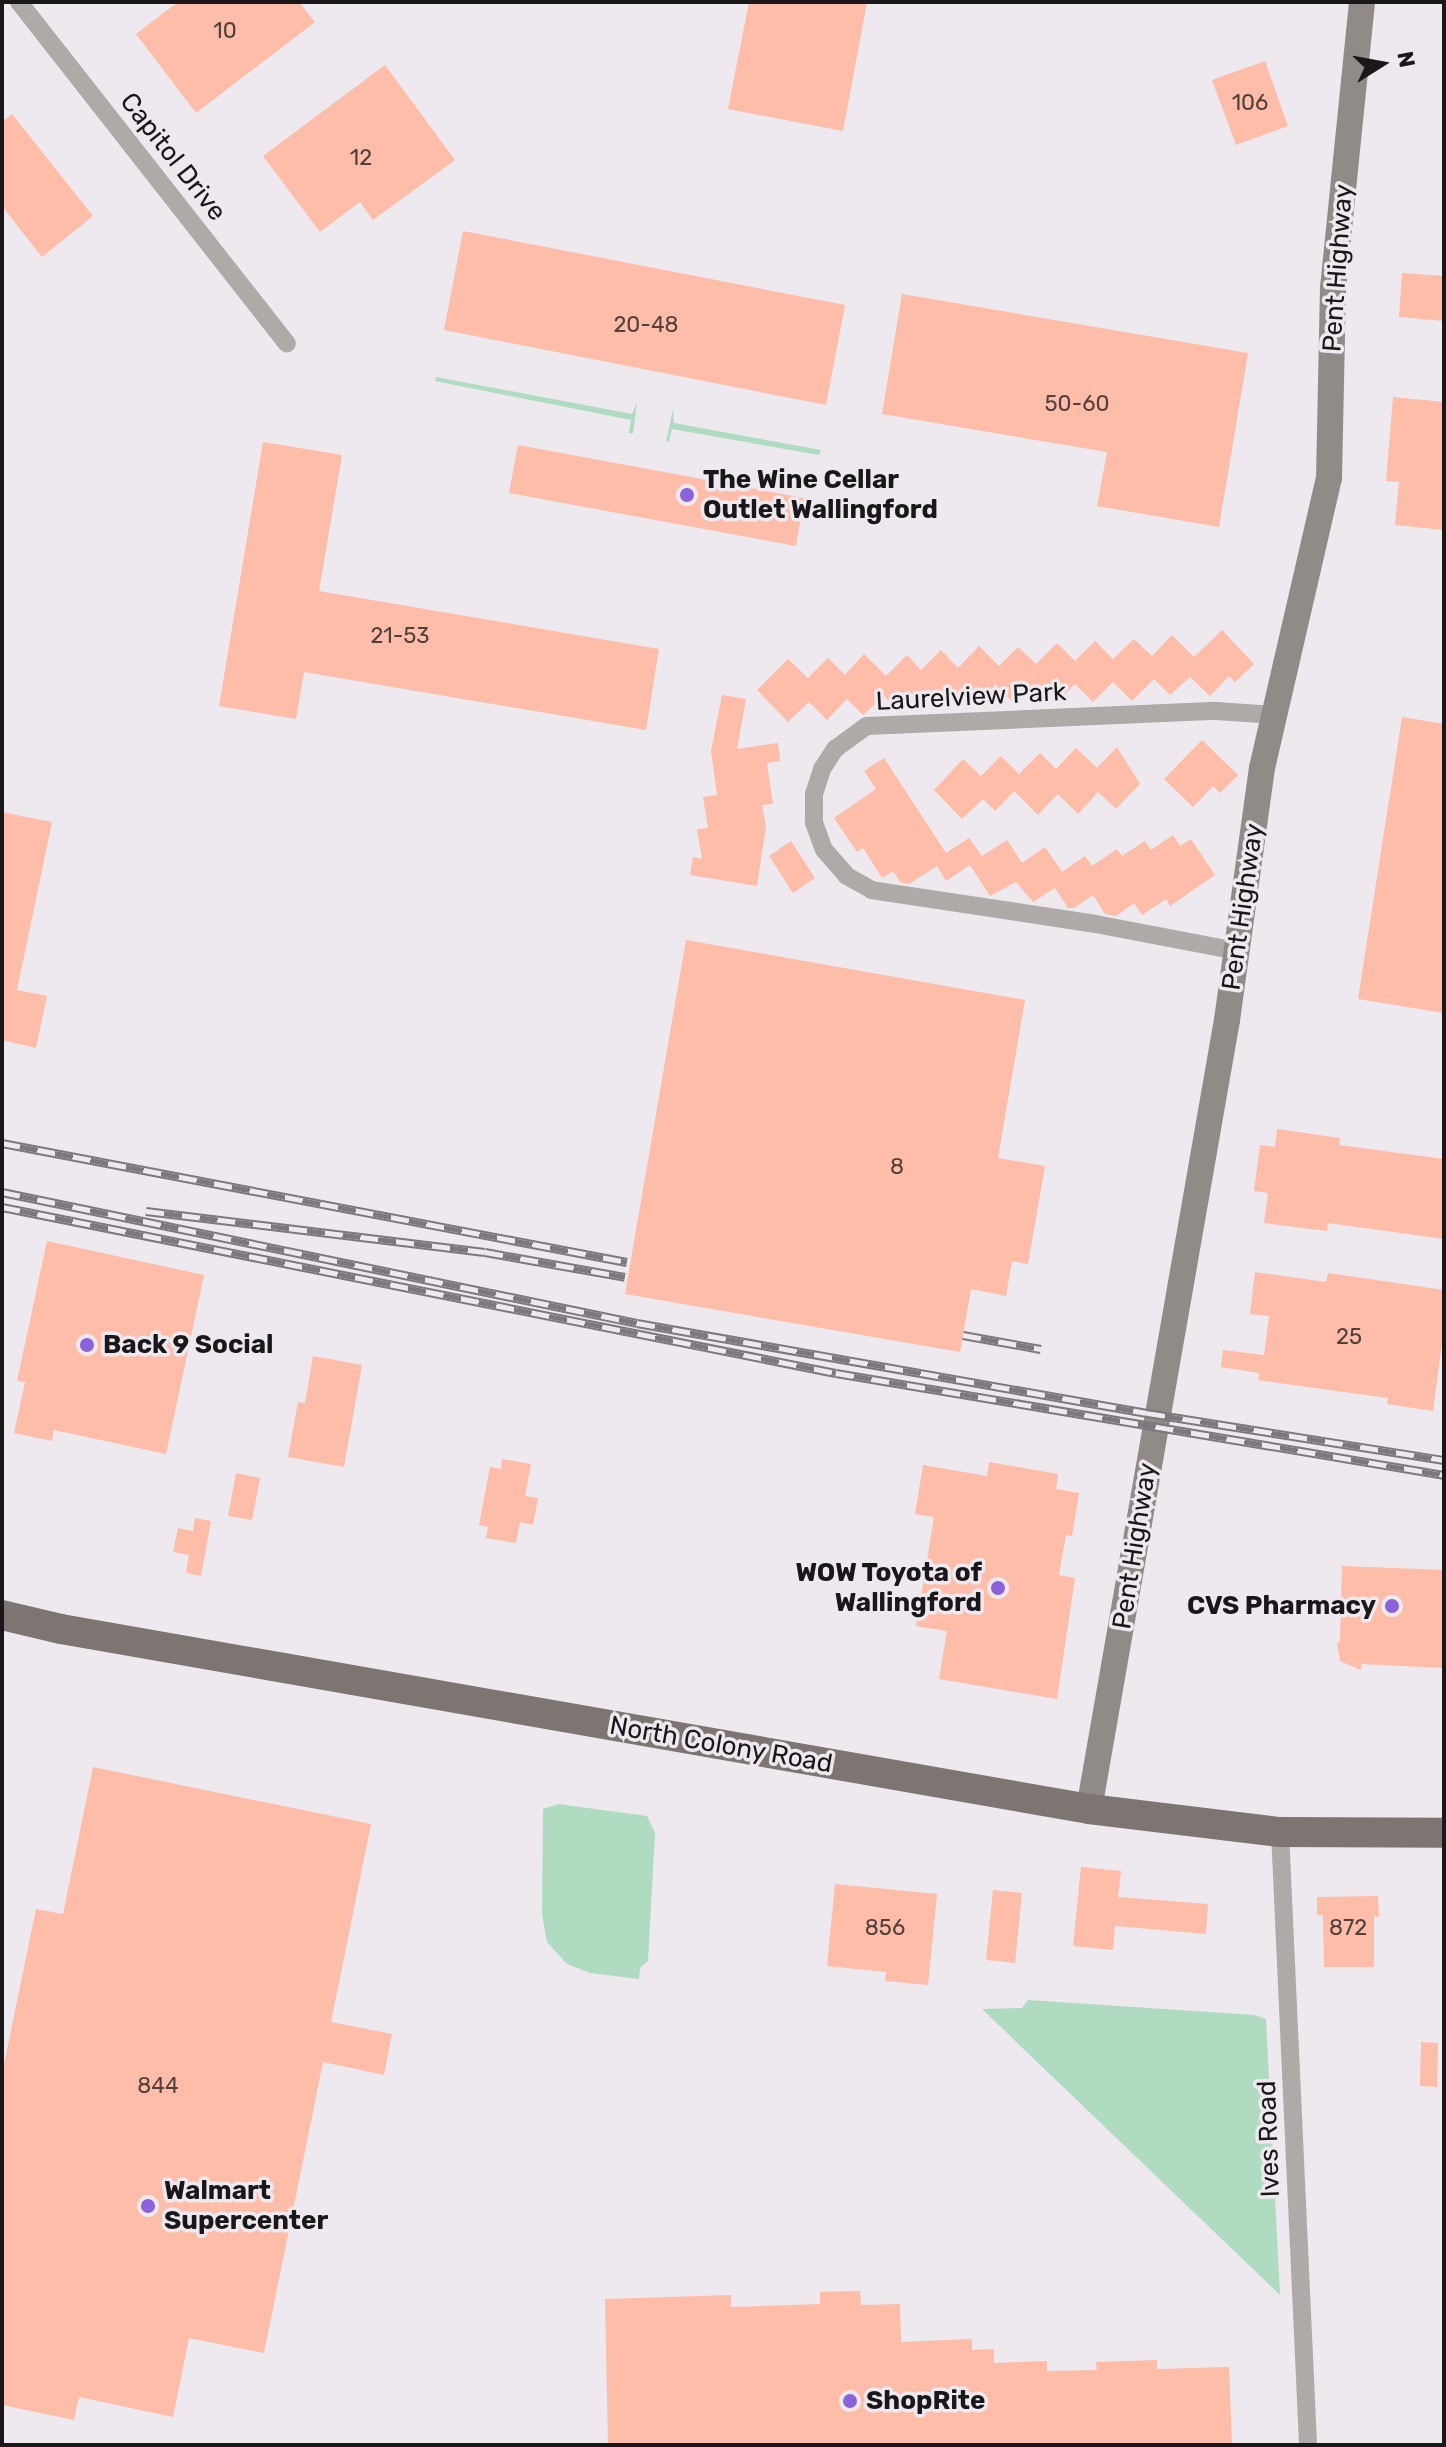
<!DOCTYPE html>
<html>
<head>
<meta charset="utf-8">
<style>
	body { margin:0 }
	#map { position:relative; width:1446px; height:2447px; overflow:hidden; background:#eee8ef; font-family:Rubik,sans-serif }
	div>[style] { position:absolute }
	[style*='--x'] { left:calc(var(--x)*1px); top:calc(var(--y)*1px); width:calc(var(--w)*1px); rotate:calc(var(--a)*1deg) }
	.green>* { inset:0; background:#afdcc0 }
	.building>* { inset:0; background:#febda8 }
	.street>* { height:18px; margin:-9px; padding:0 9px; transform-origin:9px; border-radius:9px; background:#aeaaa8 }
	.secondary>* { height:26px; margin:-13px; padding:0 13px; transform-origin:13px; border-radius:13px; background:#918b88 }
	.primary>* { height:30px; margin:-15px; padding:0 15px; transform-origin:15px; border-radius:15px; background:#7c7571 }
	.rail>* { height:9px; margin-top:-4.5px; transform-origin:0; background:repeating-linear-gradient(90deg,#eee8ef 0 18px,#7c787d 0 36px); box-sizing:border-box; border-block:2px solid #7c787d }
	.dots>* { width:22px; height:22px; translate:-50% -50%; box-sizing:border-box; border:4px solid #eee8ef; border-radius:50% }
	span { translate:-50% -50%; white-space:nowrap; text-align:center; line-height:1.15; -webkit-text-stroke:7px #eee8ef; paint-order:stroke }
	.number-label { font-size:22px; color:#52403e }
	.number-label span { -webkit-text-stroke-width:0 }
	.street-label { font-size:26px; color:#19171a }
	.poi-label { font-size:26px; color:#19171a; font-weight:700 }
	.left { translate:0 -50%; text-align:left }
	.right { translate:-100% -50%; text-align:right }
	.frame { position:absolute; inset:0; border:4px solid #19171a; pointer-events:none }
	.north { position:absolute; left:1342px; top:24px; width:80px; height:80px; -webkit-text-stroke:6px #eee8ef; paint-order:stroke; rotate:79deg; font-size:22px; font-weight:700; line-height:32px; text-align:center; color:#19171a }
	.north::after { content:''; display:block; margin:auto; width:28px; height:36px; background:#19171a; clip-path:polygon(50% 0,100% 100%,50% 72%,0 100%) }
</style>
</head>
<body>
<div id="map">
	<div class="green">
		<div style="clip-path:polygon(436px 377px,632px 414px,637px 403px,633px 433px,629px 433px,631px 420px,435px 381px)"></div>
		<div style="clip-path:polygon(673px 409px,674px 423px,821px 450px,819px 455px,672px 429px,669px 441px,666px 442px)"></div>
		<div style="clip-path:polygon(558px 1804px,647px 1816px,655px 1833px,648px 1961px,640px 1968px,639px 1979px,590px 1973px,567px 1964px,547px 1942px,542px 1914px,543px 1809px)"></div>
		<div style="clip-path:polygon(1028px 2000px,1254px 2015px,1266px 2019px,1280px 2295px,982px 2009px,1022px 2008px)"></div>
	</div>
	<div class="building">
		<div style="clip-path:polygon(178px 2px,299px 2px,315px 22px,196px 113px,136px 34px)"></div>
		<div style="clip-path:polygon(749px 2px,867px 2px,843px 131px,728px 109px)"></div>
		<div style="clip-path:polygon(1265px 61px,1288px 126px,1236px 145px,1212px 80px)"></div>
		<div style="clip-path:polygon(385px 65px,455px 160px,373px 220px,360px 202px,320px 232px,263px 156px)"></div>
		<div style="clip-path:polygon(12px 114px,93px 216px,42px 257px,2px 206px,2px 122px)"></div>
		<div style="clip-path:polygon(463px 231px,845px 305px,826px 405px,444px 330px)"></div>
		<div style="clip-path:polygon(1402px 273px,1444px 276px,1444px 321px,1399px 317px)"></div>
		<div style="clip-path:polygon(902px 294px,1248px 353px,1219px 527px,1097px 506px,1107px 452px,882px 414px)"></div>
		<div style="clip-path:polygon(1393px 397px,1444px 402px,1444px 530px,1395px 525px,1399px 482px,1386px 481px)"></div>
		<div style="clip-path:polygon(263px 442px,342px 455px,319px 591px,659px 649px,646px 730px,304px 672px,296px 719px,219px 706px)"></div>
		<div style="clip-path:polygon(518px 445px,804px 498px,796px 546px,509px 493px)"></div>
		<div style="clip-path:polygon(1222px 630px,1254px 664px,1235px 682px,1229px 676px,1210px 696px,1190px 677px,1170px 695px,1154px 679px,1132px 701px,1113px 682px,1093px 702px,1075px 684px,1056px 703px,1036px 685px,1016px 705px,999px 689px,979px 709px,959px 692px,939px 711px,921px 693px,901px 713px,884px 696px,863px 715px,847px 699px,827px 720px,809px 702px,788px 722px,757px 690px,788px 659px,808px 678px,828px 658px,845px 675px,864px 654px,886px 676px,907px 655px,921px 670px,941px 650px,958px 668px,979px 646px,999px 666px,1018px 647px,1036px 664px,1057px 643px,1075px 661px,1095px 641px,1113px 659px,1134px 639px,1152px 656px,1172px 635px,1194px 657px)"></div>
		<div style="clip-path:polygon(722px 695px,746px 699px,737px 749px,778px 743px,780px 761px,767px 763px,773px 804px,762px 805px,766px 826px,757px 886px,690px 875px,693px 857px,702px 859px,697px 829px,708px 828px,703px 797px,717px 795px,711px 751px)"></div>
		<div style="clip-path:polygon(1402px 717px,1444px 724px,1444px 1013px,1358px 999px)"></div>
		<div style="clip-path:polygon(1202px 740px,1238px 775px,1220px 793px,1213px 786px,1193px 807px,1164px 779px)"></div>
		<div style="clip-path:polygon(1117px 747px,1140px 784px,1116px 809px,1098px 792px,1078px 814px,1058px 794px,1038px 815px,1014px 791px,995px 811px,983px 799px,962px 819px,934px 790px,963px 759px,981px 776px,1001px 756px,1019px 774px,1040px 753px,1056px 769px,1076px 748px,1097px 768px)"></div>
		<div style="clip-path:polygon(884px 758px,946px 853px,969px 838px,982px 856px,1007px 840px,1022px 863px,1045px 847px,1062px 872px,1085px 856px,1092px 866px,1117px 849px,1122px 856px,1145px 841px,1151px 850px,1173px 835px,1180px 846px,1191px 839px,1215px 875px,1170px 906px,1166px 899px,1142px 915px,1134px 903px,1116px 916px,1105px 914px,1093px 895px,1074px 908px,1068px 908px,1055px 888px,1033px 902px,1016px 882px,990px 896px,970px 865px,946px 881px,937px 866px,909px 884px,900px 882px,893px 871px,882px 878px,863px 848px,857px 852px,834px 818px,876px 789px,864px 771px)"></div>
		<div style="clip-path:polygon(2px 812px,52px 822px,17px 990px,47px 996px,36px 1048px,2px 1040px)"></div>
		<div style="clip-path:polygon(791px 841px,815px 878px,793px 893px,769px 856px)"></div>
		<div style="clip-path:polygon(686px 940px,1025px 1000px,998px 1158px,1045px 1166px,1028px 1264px,1012px 1261px,1006px 1296px,971px 1289px,960px 1352px,625px 1294px)"></div>
		<div style="clip-path:polygon(1277px 1129px,1340px 1138px,1339px 1145px,1444px 1159px,1444px 1239px,1328px 1223px,1327px 1231px,1264px 1223px,1268px 1193px,1254px 1191px,1260px 1145px,1275px 1147px)"></div>
		<div style="clip-path:polygon(47px 1241px,204px 1275px,166px 1454px,54px 1430px,52px 1441px,14px 1433px,25px 1382px,17px 1381px)"></div>
		<div style="clip-path:polygon(1255px 1272px,1326px 1282px,1328px 1273px,1444px 1290px,1444px 1327px,1433px 1411px,1387px 1404px,1388px 1398px,1258px 1380px,1259px 1373px,1221px 1367px,1223px 1350px,1264px 1355px,1269px 1316px,1250px 1314px)"></div>
		<div style="clip-path:polygon(313px 1356px,362px 1365px,344px 1467px,288px 1457px,298px 1402px,305px 1403px)"></div>
		<div style="clip-path:polygon(502px 1459px,531px 1464px,525px 1496px,538px 1498px,533px 1525px,520px 1522px,516px 1543px,486px 1538px,488px 1527px,479px 1525px,490px 1467px,501px 1469px)"></div>
		<div style="clip-path:polygon(989px 1462px,1058px 1474px,1056px 1489px,1079px 1493px,1072px 1536px,1066px 1535px,1059px 1575px,1075px 1578px,1057px 1699px,939px 1679px,947px 1631px,916px 1626px,934px 1517px,915px 1514px,923px 1465px,987px 1476px)"></div>
		<div style="clip-path:polygon(236px 1473px,260px 1478px,252px 1520px,228px 1516px)"></div>
		<div style="clip-path:polygon(195px 1518px,211px 1521px,201px 1576px,186px 1573px,189px 1555px,173px 1552px,178px 1528px,193px 1531px)"></div>
		<div style="clip-path:polygon(1342px 1566px,1444px 1570px,1444px 1668px,1361px 1664px,1361px 1670px,1340px 1661px,1337px 1643px,1340px 1642px)"></div>
		<div style="clip-path:polygon(93px 1767px,371px 1824px,331px 2022px,392px 2034px,384px 2075px,323px 2062px,264px 2353px,189px 2338px,173px 2417px,79px 2397px,74px 2420px,2px 2405px,2px 2074px,36px 1909px,63px 1914px)"></div>
		<div style="clip-path:polygon(1081px 1867px,1121px 1871px,1118px 1897px,1208px 1904px,1206px 1934px,1115px 1926px,1113px 1950px,1073px 1946px)"></div>
		<div style="clip-path:polygon(835px 1884px,937px 1894px,928px 1985px,885px 1981px,886px 1972px,827px 1966px)"></div>
		<div style="clip-path:polygon(993px 1890px,1022px 1893px,1015px 1963px,986px 1960px)"></div>
		<div style="clip-path:polygon(1378px 1896px,1379px 1917px,1374px 1916px,1374px 1967px,1324px 1967px,1323px 1915px,1317px 1915px,1317px 1897px)"></div>
		<div style="clip-path:polygon(1421px 2042px,1438px 2043px,1437px 2087px,1420px 2086px)"></div>
		<div style="clip-path:polygon(860px 2291px,861px 2305px,900px 2304px,901px 2342px,972px 2339px,972px 2350px,994px 2349px,994px 2363px,1047px 2361px,1047px 2371px,1097px 2370px,1096px 2362px,1157px 2360px,1157px 2369px,1229px 2367px,1232px 2445px,608px 2445px,605px 2299px,731px 2295px,731px 2307px,820px 2304px,820px 2292px)"></div>
	</div>
	<div class="street">
		<div style="--x:19;--y:2;--w:434;--a:51.9"></div>
		<div style="--x:1237;--y:951;--w:144;--a:-169.2"></div>
		<div style="--x:1096;--y:924;--w:227;--a:-171.4"></div>
		<div style="--x:872;--y:890;--w:29;--a:-151"></div>
		<div style="--x:847;--y:876;--w:35;--a:-131"></div>
		<div style="--x:824;--y:850;--w:30;--a:-110"></div>
		<div style="--x:814;--y:822;--w:28;--a:-90"></div>
		<div style="--x:814;--y:794;--w:26;--a:-72"></div>
		<div style="--x:822;--y:769;--w:24;--a:-57"></div>
		<div style="--x:835;--y:749;--w:39;--a:-36"></div>
		<div style="--x:867;--y:726;--w:349;--a:-2.5"></div>
		<div style="--x:1216;--y:711;--w:58;--a:3.9"></div>
		<div style="--x:1280;--y:1832;--w:614;--a:87.38"></div>
	</div>
	<div class="secondary">
		<div style="--x:1089;--y:1809;--w:801;--a:-80.08"></div>
		<div style="--x:1227;--y:1020;--w:254;--a:-82.1"></div>
		<div style="--x:1262;--y:768;--w:298;--a:-77"></div>
		<div style="--x:1329;--y:478;--w:190;--a:-88.8"></div>
		<div style="--x:1333;--y:288;--w:287;--a:-84.2"></div>
	</div>
	<div class="primary">
		<div style="--x:2;--y:1615;--w:61;--a:13.3"></div>
		<div style="--x:61;--y:1629;--w:1044;--a:9.93"></div>
		<div style="--x:1089;--y:1809;--w:192;--a:6.9"></div>
		<div style="--x:1280;--y:1832;--w:164;--a:0.3"></div>
	</div>
	<div class="rail">
		<div style="--x:2;--y:1143;--w:636;--a:10.78"></div>
		<div style="--x:2;--y:1192;--w:648;--a:11.66"></div>
		<div style="--x:637;--y:1323;--w:518;--a:10.01"></div>
		<div style="--x:1147;--y:1413;--w:301;--a:9"></div>
		<div style="--x:2;--y:1207;--w:850;--a:11.26"></div>
		<div style="--x:836;--y:1373;--w:616;--a:9.52"></div>
		<div style="--x:146;--y:1211;--w:341;--a:6.9"></div>
		<div style="--x:485;--y:1252;--w:142;--a:10.1"></div>
		<div style="--x:963;--y:1335;--w:79;--a:10.2"></div>
	</div>
	<div class="dots">
		<div style="left:687px;top:495px;background:#8b62dc"></div>
		<div style="left:87px;top:1345px;background:#8b62dc"></div>
		<div style="left:998px;top:1588px;background:#8b62dc"></div>
		<div style="left:1392px;top:1606px;background:#8b62dc"></div>
		<div style="left:148px;top:2206px;background:#8b62dc"></div>
		<div style="left:850px;top:2401px;background:#8b62dc"></div>
	</div>
	<div class="number-label">
		<span style="left:225px;top:31px">10</span>
		<span style="left:1250px;top:103px">106</span>
		<span style="left:361px;top:158px">12</span>
		<span style="left:646px;top:325px">20-48</span>
		<span style="left:1077px;top:404px">50-60</span>
		<span style="left:400px;top:636px">21-53</span>
		<span style="left:897px;top:1167px">8</span>
		<span style="left:1349px;top:1337px">25</span>
		<span style="left:885px;top:1928px">856</span>
		<span style="left:1348px;top:1928px">872</span>
		<span style="left:158px;top:2086px">844</span>
	</div>
	<div class="street-label">
		<span style="left:173px;top:157px;rotate:52deg">Capitol Drive</span>
		<span style="left:1338px;top:268px;rotate:-86deg">Pent Highway</span>
		<span style="left:971px;top:697px;rotate:-3deg">Laurelview Park</span>
		<span style="left:1243px;top:907px;rotate:-82deg">Pent Highway</span>
		<span style="left:1135px;top:1546px;rotate:-81deg">Pent Highway</span>
		<span style="left:721px;top:1745px;rotate:10deg">North Colony Road</span>
		<span style="left:1269px;top:2139px;rotate:-92deg">Ives Road</span>
	</div>
	<div class="poi-label">
		<span class="left" style="left:703px;top:495px">The Wine Cellar<br>Outlet Wallingford</span>
		<span class="left" style="left:103px;top:1345px">Back 9 Social</span>
		<span class="right" style="left:982px;top:1588px">WOW Toyota of<br>Wallingford</span>
		<span class="right" style="left:1376px;top:1606px">CVS Pharmacy</span>
		<span class="left" style="left:164px;top:2206px">Walmart<br>Supercenter</span>
		<span class="left" style="left:866px;top:2401px">ShopRite</span>
	</div>
	<div class="frame"></div>
	<div class="north">N</div>
</div>
</body>
</html>
